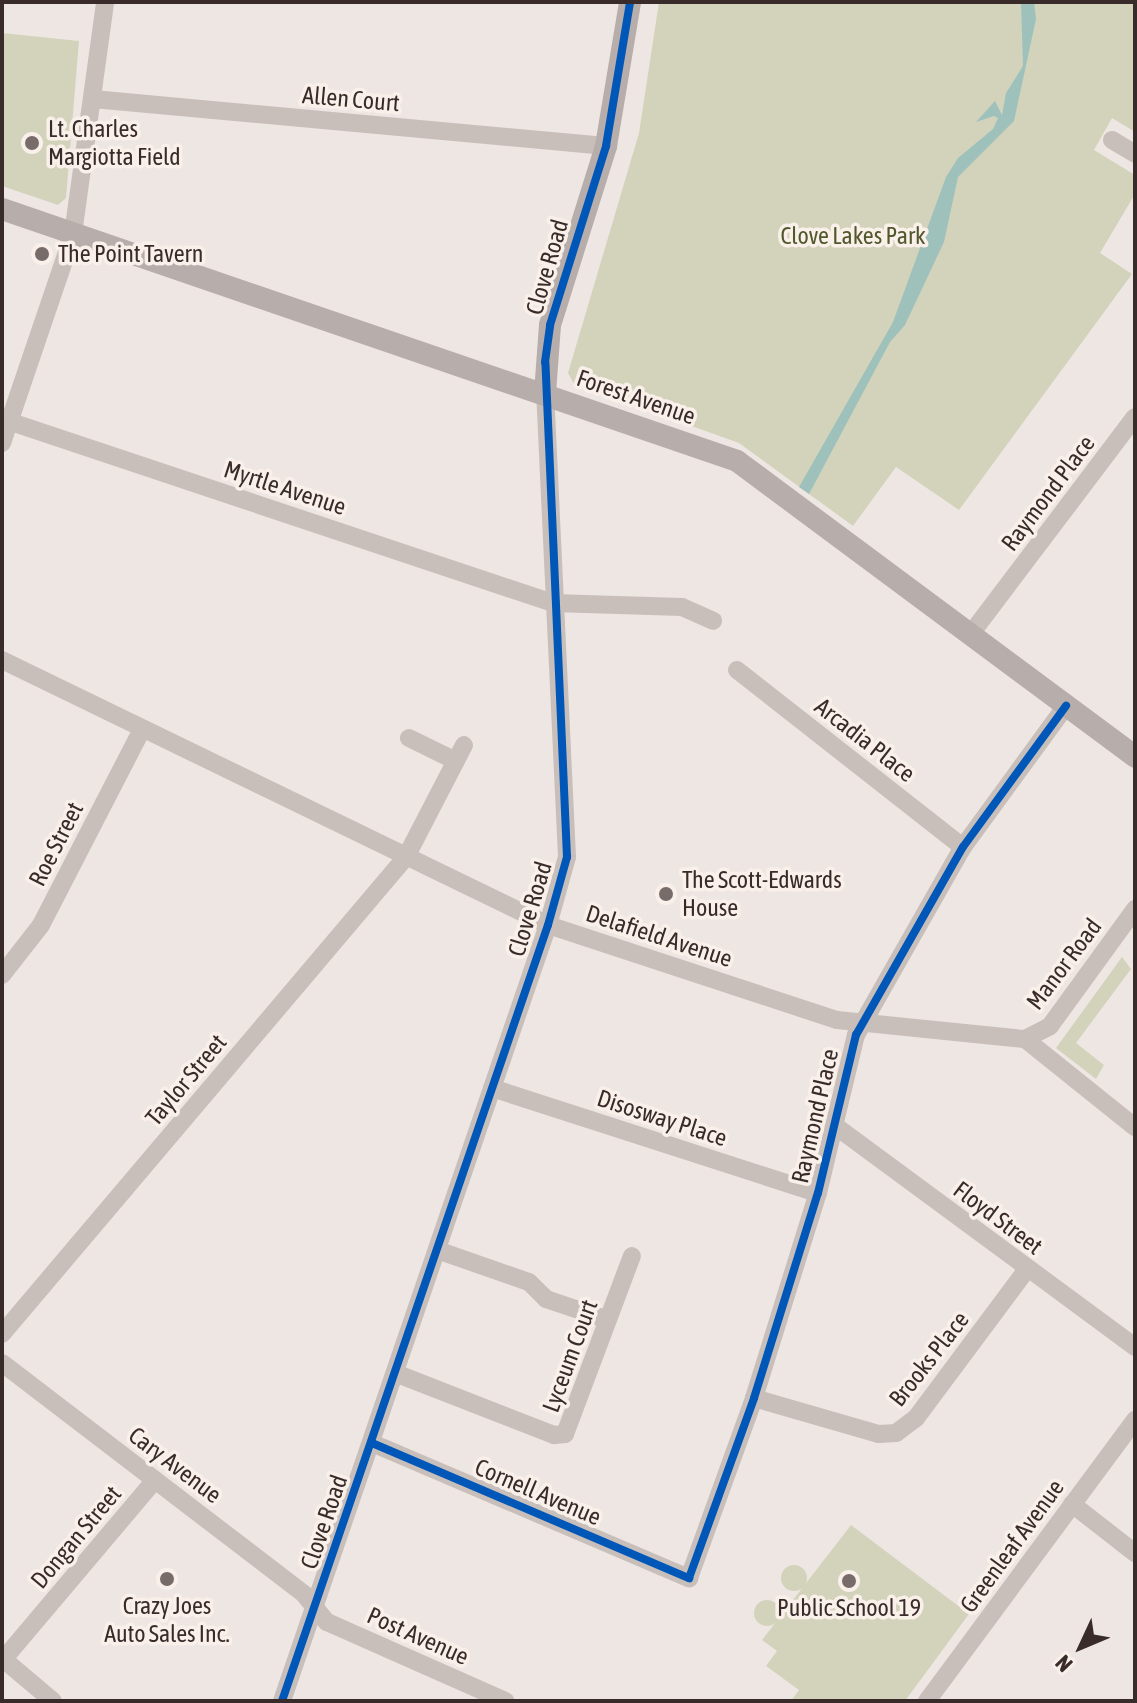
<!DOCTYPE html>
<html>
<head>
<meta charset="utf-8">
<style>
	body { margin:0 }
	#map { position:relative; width:1137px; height:1703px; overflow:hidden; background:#eee6e3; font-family:"Asap Condensed",sans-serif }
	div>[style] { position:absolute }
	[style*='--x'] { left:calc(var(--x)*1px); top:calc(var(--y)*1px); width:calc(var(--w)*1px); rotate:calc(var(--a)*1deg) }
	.green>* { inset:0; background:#d3d3bc }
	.round { border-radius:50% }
	.water>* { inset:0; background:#9ec1bb }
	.minor>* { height:18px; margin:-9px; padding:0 9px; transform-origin:9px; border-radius:9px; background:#c8bfbb }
	.major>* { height:22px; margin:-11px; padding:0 11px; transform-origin:11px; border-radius:11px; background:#b7adaa }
	.cycleway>* { height:8px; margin:-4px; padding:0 4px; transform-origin:4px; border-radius:4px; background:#0057b8 }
	.dots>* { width:22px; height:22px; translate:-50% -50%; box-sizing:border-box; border:4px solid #faf0ea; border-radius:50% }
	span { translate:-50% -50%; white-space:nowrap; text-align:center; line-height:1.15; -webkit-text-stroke:7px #faf0ea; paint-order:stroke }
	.street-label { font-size:24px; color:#392b29 }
	.poi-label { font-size:24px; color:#392b29 }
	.left { translate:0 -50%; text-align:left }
	.park-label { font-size:24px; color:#50582c }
	.frame { position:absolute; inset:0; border:4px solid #392b29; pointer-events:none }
	.north { position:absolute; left:1041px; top:1607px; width:80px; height:80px; -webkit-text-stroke:6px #faf0ea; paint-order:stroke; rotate:226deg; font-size:22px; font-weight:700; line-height:32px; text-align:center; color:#392b29 }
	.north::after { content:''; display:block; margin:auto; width:28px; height:36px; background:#392b29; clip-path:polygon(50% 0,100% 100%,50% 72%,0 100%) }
</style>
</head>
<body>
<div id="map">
	<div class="green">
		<div style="clip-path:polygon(659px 2px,1135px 2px,1135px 132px,1112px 118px,1094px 150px,1135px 175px,1135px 194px,1100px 253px,1132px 274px,959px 510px,896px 467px,853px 526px,739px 443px,574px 384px,568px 373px,639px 133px)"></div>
		<div style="clip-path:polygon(2px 33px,79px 41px,66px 198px,58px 205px,2px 186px)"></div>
		<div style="clip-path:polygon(1122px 957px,1131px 969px,1076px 1043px,1104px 1065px,1096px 1079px,1056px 1048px)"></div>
		<div style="clip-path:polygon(851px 1525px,969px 1614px,905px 1701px,791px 1701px,799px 1690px,766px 1666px,777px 1651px,762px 1640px)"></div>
		<div class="round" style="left:781px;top:1565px;width:26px;height:26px"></div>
		<div class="round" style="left:754px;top:1600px;width:26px;height:26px"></div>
	</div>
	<div class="water">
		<div style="clip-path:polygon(1021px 2px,1034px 2px,1036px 19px,1014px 121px,958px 177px,944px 242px,905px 325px,890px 342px,809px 494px,799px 487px,893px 322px,946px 177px,958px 158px,993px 129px,998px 118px,994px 116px,976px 122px,995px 101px,1002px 115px,1006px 93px,1023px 66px)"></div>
	</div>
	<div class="minor">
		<div style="--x:93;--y:99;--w:515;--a:5.23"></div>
		<div style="--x:1112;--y:140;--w:27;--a:31"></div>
		<div style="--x:2;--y:419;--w:581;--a:18.47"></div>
		<div style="--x:553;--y:603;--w:129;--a:1.8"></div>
		<div style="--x:682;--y:607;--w:34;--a:24"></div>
		<div style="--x:2;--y:443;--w:221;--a:-71.2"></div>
		<div style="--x:73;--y:234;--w:234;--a:-82.1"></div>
		<div style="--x:970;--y:635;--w:273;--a:-52.9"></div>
		<div style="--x:2;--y:660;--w:607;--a:25.89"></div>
		<div style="--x:548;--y:925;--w:304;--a:18.2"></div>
		<div style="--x:837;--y:1020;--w:189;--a:5.8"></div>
		<div style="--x:1025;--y:1039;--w:141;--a:38.7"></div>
		<div style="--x:737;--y:670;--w:287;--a:38.1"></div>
		<div style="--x:409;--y:738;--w:52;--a:26.1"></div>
		<div style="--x:2;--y:975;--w:63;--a:-52"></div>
		<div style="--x:41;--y:925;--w:220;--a:-62.7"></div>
		<div style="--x:1025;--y:1039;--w:28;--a:-27"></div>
		<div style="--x:1050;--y:1026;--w:145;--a:-54"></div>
		<div style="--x:492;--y:1088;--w:342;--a:17.9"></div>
		<div style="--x:834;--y:1125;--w:374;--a:36.4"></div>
		<div style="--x:437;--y:1250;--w:97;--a:19.2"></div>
		<div style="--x:529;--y:1282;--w:24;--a:45"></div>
		<div style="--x:546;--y:1299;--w:65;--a:18.7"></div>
		<div style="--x:2;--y:1334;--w:625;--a:-49.74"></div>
		<div style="--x:406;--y:857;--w:126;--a:-62.6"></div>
		<div style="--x:2;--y:1363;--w:380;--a:37.4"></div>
		<div style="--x:304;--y:1594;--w:36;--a:51"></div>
		<div style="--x:327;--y:1622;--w:195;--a:23.9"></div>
		<div style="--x:395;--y:1373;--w:171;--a:21.3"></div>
		<div style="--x:554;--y:1435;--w:11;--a:-5"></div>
		<div style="--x:565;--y:1434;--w:190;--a:-69.4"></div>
		<div style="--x:754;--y:1398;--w:130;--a:16.1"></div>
		<div style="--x:879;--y:1434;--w:17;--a:-3"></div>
		<div style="--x:896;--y:1433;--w:25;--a:-37"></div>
		<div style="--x:916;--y:1418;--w:186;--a:-53.3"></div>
		<div style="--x:372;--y:1443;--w:345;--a:23.1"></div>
		<div style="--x:689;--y:1578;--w:191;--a:-70.1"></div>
		<div style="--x:754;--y:1398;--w:215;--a:-72.7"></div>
		<div style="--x:818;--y:1193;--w:163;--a:-76.5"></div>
		<div style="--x:856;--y:1035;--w:216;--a:-60.4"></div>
		<div style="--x:963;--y:847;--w:175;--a:-53.9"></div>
		<div style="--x:1072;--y:1504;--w:80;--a:37.9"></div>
		<div style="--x:3;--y:1659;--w:65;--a:40"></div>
		<div style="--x:2;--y:1661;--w:237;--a:-49.8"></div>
		<div style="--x:282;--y:1701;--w:820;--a:-71.08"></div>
		<div style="--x:548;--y:925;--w:71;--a:-74.4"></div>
		<div style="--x:567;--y:857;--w:465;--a:-92.7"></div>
		<div style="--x:927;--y:1701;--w:350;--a:-53.5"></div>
	</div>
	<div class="major">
		<div style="--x:2;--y:209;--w:777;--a:18.92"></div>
		<div style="--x:737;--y:461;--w:496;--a:36.6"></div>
		<div style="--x:545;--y:393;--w:68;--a:-85.8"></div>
		<div style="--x:550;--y:325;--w:188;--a:-72.6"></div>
		<div style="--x:606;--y:146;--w:146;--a:-80.5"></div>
	</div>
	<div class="cycleway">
		<div style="--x:372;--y:1443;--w:345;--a:23.1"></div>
		<div style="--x:689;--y:1578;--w:191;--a:-70.1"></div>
		<div style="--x:754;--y:1398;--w:215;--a:-72.7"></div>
		<div style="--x:818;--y:1193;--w:163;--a:-76.5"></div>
		<div style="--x:856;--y:1035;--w:216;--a:-60.4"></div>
		<div style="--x:963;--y:847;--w:175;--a:-53.9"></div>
		<div style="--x:282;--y:1701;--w:820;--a:-71.08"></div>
		<div style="--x:548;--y:925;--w:71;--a:-74.4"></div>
		<div style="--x:567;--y:857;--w:495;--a:-92.5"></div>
		<div style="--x:545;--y:362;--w:37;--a:-82"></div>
		<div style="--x:550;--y:325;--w:188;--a:-72.6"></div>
		<div style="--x:606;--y:146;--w:146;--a:-80.5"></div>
	</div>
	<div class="dots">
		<div style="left:32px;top:143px;background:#786c6a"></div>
		<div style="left:42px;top:254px;background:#786c6a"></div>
		<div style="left:666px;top:894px;background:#786c6a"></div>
		<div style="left:167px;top:1579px;background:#786c6a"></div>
		<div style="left:849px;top:1581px;background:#786c6a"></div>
	</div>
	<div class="street-label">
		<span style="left:351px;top:99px;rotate:5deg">Allen Court</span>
		<span style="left:547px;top:267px;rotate:-74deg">Clove Road</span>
		<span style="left:636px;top:397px;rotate:19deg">Forest Avenue</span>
		<span style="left:285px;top:488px;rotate:18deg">Myrtle Avenue</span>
		<span style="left:1048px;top:493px;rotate:-53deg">Raymond Place</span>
		<span style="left:865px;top:740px;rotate:38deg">Arcadia Place</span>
		<span style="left:56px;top:844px;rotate:-63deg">Roe Street</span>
		<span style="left:530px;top:909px;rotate:-73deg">Clove Road</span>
		<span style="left:659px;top:936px;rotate:18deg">Delafield Avenue</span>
		<span style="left:1064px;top:964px;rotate:-53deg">Manor Road</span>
		<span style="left:186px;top:1080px;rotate:-50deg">Taylor Street</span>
		<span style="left:815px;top:1116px;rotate:-77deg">Raymond Place</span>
		<span style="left:662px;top:1118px;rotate:18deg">Disosway Place</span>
		<span style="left:998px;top:1218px;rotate:37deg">Floyd Street</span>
		<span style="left:570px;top:1356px;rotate:-70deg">Lyceum Court</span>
		<span style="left:929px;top:1359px;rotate:-52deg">Brooks Place</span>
		<span style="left:175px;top:1465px;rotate:37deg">Cary Avenue</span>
		<span style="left:538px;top:1492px;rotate:23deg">Cornell Avenue</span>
		<span style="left:324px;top:1522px;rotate:-71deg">Clove Road</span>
		<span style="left:76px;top:1537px;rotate:-50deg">Dongan Street</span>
		<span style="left:1012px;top:1546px;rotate:-54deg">Greenleaf Avenue</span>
		<span style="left:418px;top:1636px;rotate:24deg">Post Avenue</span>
	</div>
	<div class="poi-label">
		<span class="left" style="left:48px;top:143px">Lt. Charles<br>Margiotta Field</span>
		<span class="left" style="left:58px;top:254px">The Point Tavern</span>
		<span class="left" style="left:682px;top:894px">The Scott-Edwards<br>House</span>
		<span style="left:167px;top:1620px">Crazy Joes<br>Auto Sales Inc.</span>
		<span style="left:849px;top:1608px">Public School 19</span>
	</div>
	<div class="park-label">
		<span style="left:853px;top:236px">Clove Lakes Park</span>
	</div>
	<div class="frame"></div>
	<div class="north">N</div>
</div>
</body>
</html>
